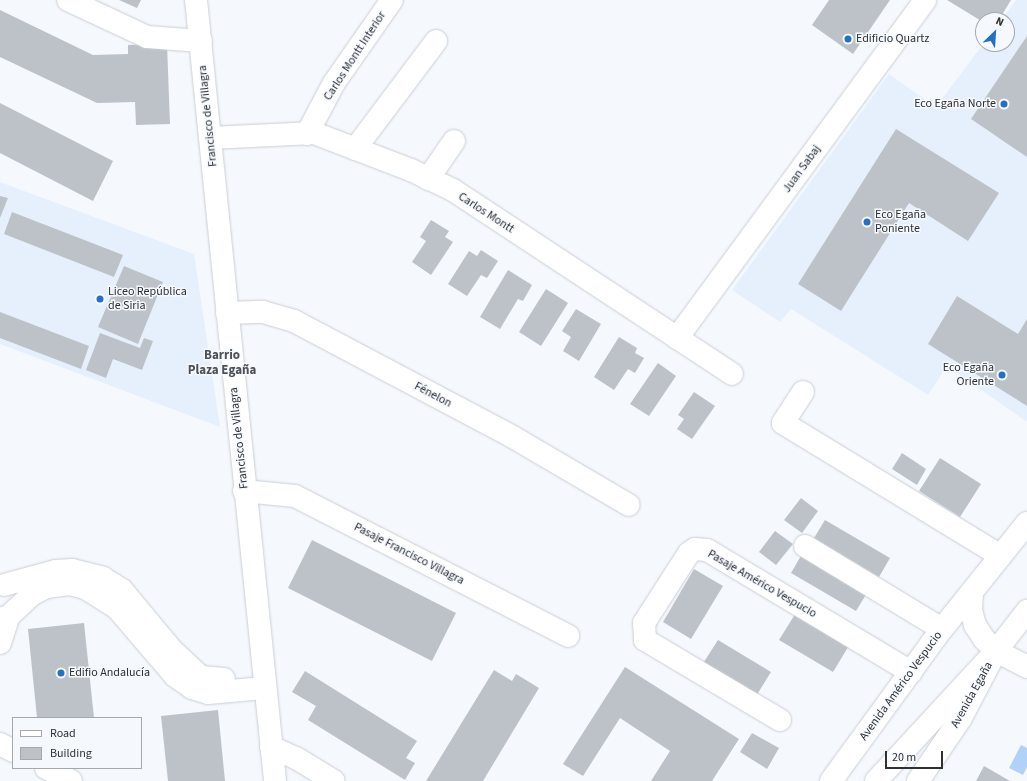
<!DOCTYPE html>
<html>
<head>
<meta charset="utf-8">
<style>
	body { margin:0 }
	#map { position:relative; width:1027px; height:781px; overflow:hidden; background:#f5f9fe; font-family:"Source Sans 3",sans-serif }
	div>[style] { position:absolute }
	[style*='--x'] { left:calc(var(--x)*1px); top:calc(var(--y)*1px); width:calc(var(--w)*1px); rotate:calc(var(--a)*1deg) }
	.built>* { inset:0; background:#e6f0fd }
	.water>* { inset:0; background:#b0d2f8 }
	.building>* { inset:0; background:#bdc2c8 }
	.roads { filter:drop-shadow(0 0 1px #c9ced4) drop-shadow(0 0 1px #c9ced4) }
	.minor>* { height:22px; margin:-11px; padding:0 11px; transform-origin:11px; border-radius:11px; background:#fff }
	.major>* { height:22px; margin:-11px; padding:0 11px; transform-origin:11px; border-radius:11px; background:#fff }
	.dots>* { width:11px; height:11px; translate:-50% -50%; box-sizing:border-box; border:2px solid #f5f9fe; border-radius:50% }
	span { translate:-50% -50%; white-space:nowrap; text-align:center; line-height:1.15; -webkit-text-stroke:3px #f5f9fe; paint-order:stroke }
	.poi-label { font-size:12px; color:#2e3032 }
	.left { translate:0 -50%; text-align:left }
	.right { translate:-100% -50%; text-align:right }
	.street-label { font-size:12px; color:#2e3032 }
	.neighbourhood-label { font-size:13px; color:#4e5257; font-weight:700 }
	.legend { position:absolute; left:12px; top:717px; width:130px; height:52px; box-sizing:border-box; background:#f5f9fe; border:1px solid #a5a9ac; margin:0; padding:5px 7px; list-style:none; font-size:12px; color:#2e3032 }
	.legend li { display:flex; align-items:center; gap:8px; height:20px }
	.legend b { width:20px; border:1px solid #a5a9ac }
	.north { position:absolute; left:975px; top:12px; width:40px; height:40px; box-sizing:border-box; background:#f5f9fe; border:1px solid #a5a9ac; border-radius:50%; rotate:25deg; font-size:11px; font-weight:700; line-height:16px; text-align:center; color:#2e3032 }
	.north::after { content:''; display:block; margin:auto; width:14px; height:18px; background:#2272c1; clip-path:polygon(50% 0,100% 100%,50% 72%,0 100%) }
	.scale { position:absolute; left:885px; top:751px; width:58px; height:18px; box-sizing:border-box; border:2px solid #2e3032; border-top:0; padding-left:5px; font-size:12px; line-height:14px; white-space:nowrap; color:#2e3032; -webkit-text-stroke:3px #f5f9fe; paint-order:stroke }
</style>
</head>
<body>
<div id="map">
	<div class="built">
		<div style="clip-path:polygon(1016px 0,1027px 0,1027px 422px,947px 366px,928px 395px,791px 309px,780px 322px,732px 290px,889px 74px,936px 107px,983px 44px,1007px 44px,1007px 20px,1001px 20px)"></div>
		<div style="clip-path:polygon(0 182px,194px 254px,220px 427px,0 344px)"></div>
	</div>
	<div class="water">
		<div style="clip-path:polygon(1021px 745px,1027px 748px,1027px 767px,1023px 775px,1009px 768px)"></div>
	</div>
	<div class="building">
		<div style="clip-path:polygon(119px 0,141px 0,137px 8px)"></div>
		<div style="clip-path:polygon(829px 0,890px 0,853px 54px,812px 25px)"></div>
		<div style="clip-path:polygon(947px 0,1011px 0,999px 20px,983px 20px,983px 22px)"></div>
		<div style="clip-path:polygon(0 10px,93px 55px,128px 54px,128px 45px,167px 44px,170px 124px,136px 125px,135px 102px,97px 103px,0 57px)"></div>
		<div style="clip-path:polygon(1027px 36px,1027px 157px,971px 119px)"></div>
		<div style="clip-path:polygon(0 103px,113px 161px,93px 201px,0 153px)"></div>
		<div style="clip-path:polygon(896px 129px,999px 193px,968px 241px,909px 203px,841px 311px,798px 284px)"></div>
		<div style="clip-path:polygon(0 196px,8px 198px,0 218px)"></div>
		<div style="clip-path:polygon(12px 212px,123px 255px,114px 277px,4px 234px)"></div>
		<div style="clip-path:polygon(431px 220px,449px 231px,445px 237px,453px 242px,431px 275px,412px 262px,426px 241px,420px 237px)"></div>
		<div style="clip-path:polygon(481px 250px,498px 261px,487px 278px,481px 275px,467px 296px,448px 284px,469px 251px,477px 256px)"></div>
		<div style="clip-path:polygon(124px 266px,163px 282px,138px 344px,98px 327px)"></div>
		<div style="clip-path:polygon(508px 270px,532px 285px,523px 301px,518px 299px,500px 329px,480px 317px)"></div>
		<div style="clip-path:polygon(546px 289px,568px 303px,541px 346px,519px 332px)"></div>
		<div style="clip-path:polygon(957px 296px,1018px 334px,1027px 319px,1027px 406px,928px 344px)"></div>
		<div style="clip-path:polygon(576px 309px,601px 324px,579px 361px,563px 351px,571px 337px,562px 331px)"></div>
		<div style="clip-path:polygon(0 312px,89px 346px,81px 369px,0 338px)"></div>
		<div style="clip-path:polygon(100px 333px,140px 348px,144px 338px,153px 341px,142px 370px,113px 359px,106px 378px,86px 370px)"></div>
		<div style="clip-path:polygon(619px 337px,637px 348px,635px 353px,644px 358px,635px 373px,628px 369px,614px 390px,594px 377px)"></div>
		<div style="clip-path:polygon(658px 363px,676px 376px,649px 416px,630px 404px)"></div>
		<div style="clip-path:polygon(694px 392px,715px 406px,692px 439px,677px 429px,684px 419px,678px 415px)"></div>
		<div style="clip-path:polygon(902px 453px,926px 469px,917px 485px,892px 469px)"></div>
		<div style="clip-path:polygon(940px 458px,981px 484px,960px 517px,919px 491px)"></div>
		<div style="clip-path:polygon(801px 498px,818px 511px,802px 533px,784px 520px)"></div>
		<div style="clip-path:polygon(825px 520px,890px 558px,879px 577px,814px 538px)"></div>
		<div style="clip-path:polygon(775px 531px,793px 544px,776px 565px,759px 552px)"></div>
		<div style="clip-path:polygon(312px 540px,456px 613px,432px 661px,288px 588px)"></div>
		<div style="clip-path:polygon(802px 554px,867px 593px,856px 611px,791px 573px)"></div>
		<div style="clip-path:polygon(694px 569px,723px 586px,691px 639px,663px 622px)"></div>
		<div style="clip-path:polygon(797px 611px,850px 644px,833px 672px,779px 640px)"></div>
		<div style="clip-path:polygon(84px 623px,94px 718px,37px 718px,28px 629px)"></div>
		<div style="clip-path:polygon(718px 640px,771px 672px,753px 701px,700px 668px)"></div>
		<div style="clip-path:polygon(625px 667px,739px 739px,712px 781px,651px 781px,670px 751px,620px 718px,583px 776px,563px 764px)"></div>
		<div style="clip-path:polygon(494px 670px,512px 681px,516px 674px,539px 688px,483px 781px,426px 781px)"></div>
		<div style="clip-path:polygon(305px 671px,417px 741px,406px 758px,415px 763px,405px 780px,308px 720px,316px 706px,292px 692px)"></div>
		<div style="clip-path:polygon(218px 710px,225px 781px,168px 781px,161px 716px)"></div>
		<div style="clip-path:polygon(752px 733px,779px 748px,767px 769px,740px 752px)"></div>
		<div style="clip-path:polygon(984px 766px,1010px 781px,976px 781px)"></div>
	</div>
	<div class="roads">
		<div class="minor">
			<div style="--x:68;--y:0;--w:87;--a:25.1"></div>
			<div style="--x:147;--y:37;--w:54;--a:4.2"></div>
			<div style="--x:196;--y:0;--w:785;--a:84.22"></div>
			<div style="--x:307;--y:134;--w:58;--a:-62.1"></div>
			<div style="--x:334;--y:83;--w:101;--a:-55.1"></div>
			<div style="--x:210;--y:138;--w:104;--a:-2.8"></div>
			<div style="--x:314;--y:133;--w:104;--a:20.9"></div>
			<div style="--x:411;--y:170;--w:47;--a:25.5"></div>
			<div style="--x:453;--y:190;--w:334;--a:33.4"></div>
			<div style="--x:355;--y:149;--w:135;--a:-53.1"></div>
			<div style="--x:428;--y:179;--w:46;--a:-55.6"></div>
			<div style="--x:227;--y:313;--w:36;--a:-2"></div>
			<div style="--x:263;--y:312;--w:32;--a:16"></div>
			<div style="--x:294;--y:321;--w:248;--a:27.9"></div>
			<div style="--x:513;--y:437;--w:134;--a:30.4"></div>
			<div style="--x:677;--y:338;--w:419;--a:-53.7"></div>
			<div style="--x:803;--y:392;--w:37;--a:123"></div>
			<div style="--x:783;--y:423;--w:255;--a:31.4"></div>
			<div style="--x:244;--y:491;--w:51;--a:5.6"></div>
			<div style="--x:295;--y:496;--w:307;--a:27.1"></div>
			<div style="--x:805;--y:546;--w:160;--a:31.2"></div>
			<div style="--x:4;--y:585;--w:54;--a:-15.1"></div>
			<div style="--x:56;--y:571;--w:16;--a:-4"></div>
			<div style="--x:72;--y:570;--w:32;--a:14"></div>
			<div style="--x:103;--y:578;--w:22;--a:32"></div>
			<div style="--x:122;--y:590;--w:78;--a:50.2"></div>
			<div style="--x:172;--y:650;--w:40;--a:43"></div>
			<div style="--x:201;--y:677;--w:23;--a:5"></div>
			<div style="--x:0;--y:619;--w:9;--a:-18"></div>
			<div style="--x:9;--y:616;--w:33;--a:-43"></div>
			<div style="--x:33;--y:594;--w:15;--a:-28"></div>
			<div style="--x:46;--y:587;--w:24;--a:-7"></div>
			<div style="--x:70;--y:584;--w:16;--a:15"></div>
			<div style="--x:85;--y:588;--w:38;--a:32"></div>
			<div style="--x:117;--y:608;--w:89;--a:49.5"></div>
			<div style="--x:175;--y:676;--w:21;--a:35"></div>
			<div style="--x:192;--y:688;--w:17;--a:17"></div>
			<div style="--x:208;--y:693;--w:56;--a:-5.1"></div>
			<div style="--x:0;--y:643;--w:28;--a:-72"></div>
			<div style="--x:780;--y:720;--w:157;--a:-149.3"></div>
			<div style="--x:645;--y:640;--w:17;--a:-93"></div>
			<div style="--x:644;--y:623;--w:83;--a:-57.3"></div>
			<div style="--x:689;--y:553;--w:7;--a:-34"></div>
			<div style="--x:695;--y:549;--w:12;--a:5"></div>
			<div style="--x:707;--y:550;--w:238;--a:30.9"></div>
			<div style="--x:0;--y:744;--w:15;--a:28"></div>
			<div style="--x:271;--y:747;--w:27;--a:24"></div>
			<div style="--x:296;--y:758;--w:44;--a:31.2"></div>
			<div style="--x:46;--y:768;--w:28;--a:27"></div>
			<div style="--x:918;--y:781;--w:76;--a:-55.7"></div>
			<div style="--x:961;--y:718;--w:76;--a:-62.4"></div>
			<div style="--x:996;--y:651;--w:35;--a:27"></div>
		</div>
		<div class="major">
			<div style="--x:972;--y:592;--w:18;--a:93"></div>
			<div style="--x:971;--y:610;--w:16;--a:75"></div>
			<div style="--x:975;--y:625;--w:17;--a:57"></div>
			<div style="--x:984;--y:639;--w:17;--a:45"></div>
			<div style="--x:831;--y:781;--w:188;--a:-53.9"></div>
			<div style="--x:942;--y:629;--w:136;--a:-51.3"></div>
			<div style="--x:876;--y:781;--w:177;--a:-47.3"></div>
			<div style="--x:996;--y:651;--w:51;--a:-52.2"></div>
		</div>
	</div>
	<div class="dots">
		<div style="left:848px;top:39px;background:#2272c1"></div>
		<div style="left:1004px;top:104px;background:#2272c1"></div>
		<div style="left:867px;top:222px;background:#2272c1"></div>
		<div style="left:100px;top:299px;background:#2272c1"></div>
		<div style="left:1002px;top:375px;background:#2272c1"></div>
		<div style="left:61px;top:673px;background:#2272c1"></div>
	</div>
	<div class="poi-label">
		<span class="left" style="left:856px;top:39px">Edificio Quartz</span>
		<span class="right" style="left:996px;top:104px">Eco Egaña Norte</span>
		<span class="left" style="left:875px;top:222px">Eco Egaña<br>Poniente</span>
		<span class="left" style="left:108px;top:299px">Liceo República<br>de Siria</span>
		<span class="right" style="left:994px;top:375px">Eco Egaña<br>Oriente</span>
		<span class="left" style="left:69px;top:673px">Edifio Andalucía</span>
	</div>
	<div class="street-label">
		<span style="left:355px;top:56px;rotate:-57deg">Carlos Montt Interior</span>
		<span style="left:208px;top:116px;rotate:-96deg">Francisco de Villagra</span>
		<span style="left:802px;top:169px;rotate:-54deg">Juan Sabaj</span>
		<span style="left:486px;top:213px;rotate:33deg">Carlos Montt</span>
		<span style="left:433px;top:395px;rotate:28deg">Fénelon</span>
		<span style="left:239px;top:438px;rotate:-96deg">Francisco de Villagra</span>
		<span style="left:409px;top:554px;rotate:27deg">Pasaje Francisco Villagra</span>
		<span style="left:762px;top:584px;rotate:30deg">Pasaje Américo Vespucio</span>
		<span style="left:901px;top:686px;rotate:-54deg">Avenida Américo Vespucio</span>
		<span style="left:972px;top:695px;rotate:-61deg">Avenida Egaña</span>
	</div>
	<div class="neighbourhood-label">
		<span style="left:222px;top:363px">Barrio<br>Plaza Egaña</span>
	</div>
	<ul class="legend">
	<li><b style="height:5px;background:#fff"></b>Road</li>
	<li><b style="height:11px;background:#bdc2c8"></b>Building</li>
	</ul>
	<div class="north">N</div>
	<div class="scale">20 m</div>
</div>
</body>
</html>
